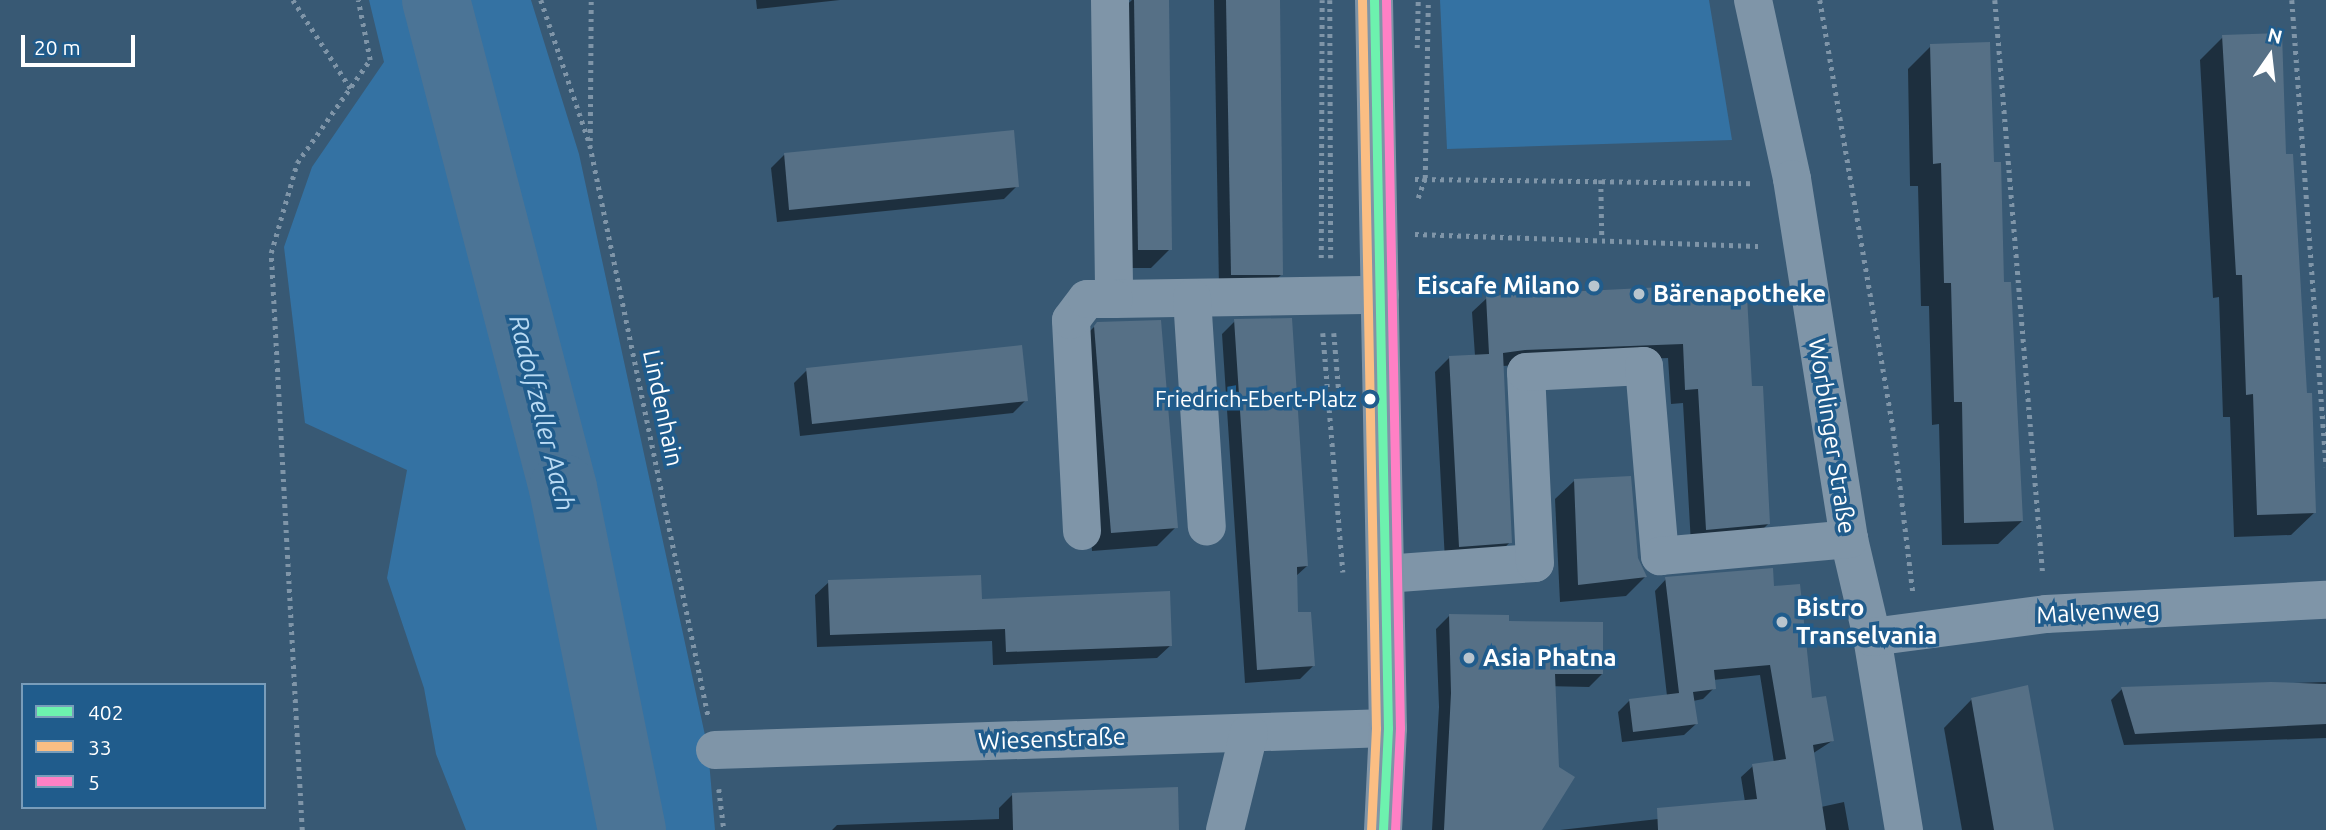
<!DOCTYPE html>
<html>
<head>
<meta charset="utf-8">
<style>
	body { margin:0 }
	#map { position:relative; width:2326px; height:830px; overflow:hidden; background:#385974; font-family:Ubuntu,sans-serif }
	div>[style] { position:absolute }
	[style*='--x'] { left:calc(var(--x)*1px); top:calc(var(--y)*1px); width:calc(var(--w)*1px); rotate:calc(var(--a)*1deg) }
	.green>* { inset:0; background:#3472a3 }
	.shadow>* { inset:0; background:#0007 }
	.river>* { height:68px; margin:-34px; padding:0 34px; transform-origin:34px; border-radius:34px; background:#4b7496 }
	.building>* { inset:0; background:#567086 }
	.path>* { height:4.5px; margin-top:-2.25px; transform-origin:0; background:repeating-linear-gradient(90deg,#7f95a8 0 3.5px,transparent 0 8.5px) }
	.minor>* { height:38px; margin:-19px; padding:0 19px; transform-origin:19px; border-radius:19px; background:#7f95a8 }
	.major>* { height:38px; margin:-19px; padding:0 19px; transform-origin:19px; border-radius:19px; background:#7f94a7 }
	.bus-1>* { height:9px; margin:-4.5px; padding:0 4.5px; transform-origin:4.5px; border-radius:4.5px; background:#6df2ae }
	.bus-2>* { height:9px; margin:-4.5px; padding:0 4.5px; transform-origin:4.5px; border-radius:4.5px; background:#fbbe83 }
	.bus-3>* { height:9px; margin:-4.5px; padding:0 4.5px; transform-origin:4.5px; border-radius:4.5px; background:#ff80c5 }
	.dots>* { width:19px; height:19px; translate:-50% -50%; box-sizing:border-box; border:4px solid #205c8c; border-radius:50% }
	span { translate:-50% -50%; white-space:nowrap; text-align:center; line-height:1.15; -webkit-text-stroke:7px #205c8c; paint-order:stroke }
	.bus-label { font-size:22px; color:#fff }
	.right { translate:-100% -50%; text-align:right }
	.poi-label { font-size:24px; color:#fff; font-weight:700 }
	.left { translate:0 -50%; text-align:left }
	.street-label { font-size:24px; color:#fff }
	.water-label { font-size:26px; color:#b9daf3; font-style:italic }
	.legend { position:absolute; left:21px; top:683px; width:245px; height:126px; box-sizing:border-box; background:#205c8c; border:2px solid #799dba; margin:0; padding:9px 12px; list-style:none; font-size:21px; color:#fff }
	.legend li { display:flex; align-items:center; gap:14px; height:35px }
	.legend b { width:35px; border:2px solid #799dba }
	.north { position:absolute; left:2235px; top:21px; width:70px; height:70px; -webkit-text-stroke:5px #205c8c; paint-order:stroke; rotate:14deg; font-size:19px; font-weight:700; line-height:28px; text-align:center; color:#fff }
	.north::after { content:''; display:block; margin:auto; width:24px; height:32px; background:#fff; clip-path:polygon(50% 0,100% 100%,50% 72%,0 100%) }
	.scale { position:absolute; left:21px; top:35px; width:114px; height:32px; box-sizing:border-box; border:4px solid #fff; border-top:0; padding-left:9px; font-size:21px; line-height:24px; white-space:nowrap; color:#fff; -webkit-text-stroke:5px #205c8c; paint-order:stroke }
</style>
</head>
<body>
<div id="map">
	<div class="green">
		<div style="clip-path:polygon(369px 0,531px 0,579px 154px,708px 749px,715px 830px,466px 830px,436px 754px,424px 688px,387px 578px,407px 470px,305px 423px,284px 247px,312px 167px,384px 62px)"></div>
		<div style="clip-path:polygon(1440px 0,1709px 0,1732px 140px,1447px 149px)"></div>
	</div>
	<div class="shadow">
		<div style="clip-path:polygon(756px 0,840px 0,757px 9px)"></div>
		<div style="clip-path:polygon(1132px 0,1167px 0,1170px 249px,1151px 268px,1120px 268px,1116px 15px)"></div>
		<div style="clip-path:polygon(1214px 0,1278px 0,1282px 274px,1268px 287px,1219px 288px)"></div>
		<div style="clip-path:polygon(2223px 37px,2315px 512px,2291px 535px,2234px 537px,2230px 417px,2223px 417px,2219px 297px,2213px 298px,2200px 60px)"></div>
		<div style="clip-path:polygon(1931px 46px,1992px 164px,2022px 521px,1998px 544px,1942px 545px,1939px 424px,1932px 425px,1929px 306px,1921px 306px,1918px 186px,1910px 186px,1908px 69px)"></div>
		<div style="clip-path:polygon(784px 155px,1017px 186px,1004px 199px,777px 222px,771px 168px)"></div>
		<div style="clip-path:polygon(1487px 298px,1683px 302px,1769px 523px,1754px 538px,1691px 544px,1683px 403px,1671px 404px,1668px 358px,1502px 366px,1510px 542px,1496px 557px,1445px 561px,1435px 372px,1450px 357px,1475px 356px,1472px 312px)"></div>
		<div style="clip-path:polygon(1235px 321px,1307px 566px,1295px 577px,1296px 614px,1313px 666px,1300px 679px,1245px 683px,1222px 334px)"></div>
		<div style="clip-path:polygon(1098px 323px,1176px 527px,1157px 546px,1092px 551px,1079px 342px)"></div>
		<div style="clip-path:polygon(807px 370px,1026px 400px,1013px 413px,800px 436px,794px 383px)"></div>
		<div style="clip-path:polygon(1574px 481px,1645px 577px,1626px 596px,1560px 602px,1555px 499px)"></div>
		<div style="clip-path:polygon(1666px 579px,1772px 588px,1810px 700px,1832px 741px,1812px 754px,1821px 807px,1844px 802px,1849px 830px,1560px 830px,1667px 818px,1745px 802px,1741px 777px,1753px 766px,1774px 763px,1760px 675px,1713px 680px,1714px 688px,1703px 699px,1693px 701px,1696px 724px,1684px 735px,1622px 742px,1618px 712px,1629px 701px,1667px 696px,1655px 591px)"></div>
		<div style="clip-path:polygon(829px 582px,980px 600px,1171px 645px,1157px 658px,993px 665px,992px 641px,817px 647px,815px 595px)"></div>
		<div style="clip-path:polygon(1449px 616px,1507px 623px,1602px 674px,1589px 687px,1544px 686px,1495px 830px,1432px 830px,1439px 707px,1436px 629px)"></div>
		<div style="clip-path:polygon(2326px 682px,2326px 738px,2124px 745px,2111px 700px,2122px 689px)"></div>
		<div style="clip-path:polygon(1972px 699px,2052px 830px,1962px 830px,1944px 728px)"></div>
		<div style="clip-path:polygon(1012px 795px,1178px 830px,832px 830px,837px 825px,999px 819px,999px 808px)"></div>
	</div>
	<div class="river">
		<div style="--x:436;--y:0;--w:504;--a:75.41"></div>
		<div style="--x:563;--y:488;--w:349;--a:78.6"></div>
	</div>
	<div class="building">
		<div style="clip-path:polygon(1134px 0,1169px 0,1172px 250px,1138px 250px)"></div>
		<div style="clip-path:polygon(1226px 0,1280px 0,1283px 275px,1231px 275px)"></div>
		<div style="clip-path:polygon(2282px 33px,2286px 154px,2293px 154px,2307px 393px,2312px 393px,2316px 513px,2257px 515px,2253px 394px,2246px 395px,2242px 275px,2236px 275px,2222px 35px)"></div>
		<div style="clip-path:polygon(1990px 42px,1994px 162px,2001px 162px,2004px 282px,2011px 282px,2023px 521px,1964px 523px,1962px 402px,1954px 402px,1951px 283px,1944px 283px,1941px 163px,1933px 164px,1930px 44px)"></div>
		<div style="clip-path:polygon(1014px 130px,1019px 187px,789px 210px,784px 153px)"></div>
		<div style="clip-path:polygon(1684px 286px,1685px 300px,1747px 296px,1752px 386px,1763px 386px,1770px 524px,1706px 530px,1698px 389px,1685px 390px,1683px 344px,1525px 350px,1503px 353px,1512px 543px,1459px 547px,1449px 356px,1489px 354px,1486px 296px)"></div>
		<div style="clip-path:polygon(1292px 318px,1308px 566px,1297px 567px,1298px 612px,1311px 612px,1315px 666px,1257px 670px,1234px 319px)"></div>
		<div style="clip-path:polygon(1161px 320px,1178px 528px,1111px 533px,1094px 326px,1097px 322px)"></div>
		<div style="clip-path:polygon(1022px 345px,1028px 401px,812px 424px,806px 368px)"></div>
		<div style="clip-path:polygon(1631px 476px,1638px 558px,1647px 577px,1578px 585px,1574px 479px)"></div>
		<div style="clip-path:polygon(1773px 568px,1774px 586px,1800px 584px,1812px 698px,1826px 696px,1834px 741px,1813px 745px,1826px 830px,1658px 830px,1657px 808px,1757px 799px,1752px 764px,1786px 759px,1770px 665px,1714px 670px,1716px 689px,1693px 692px,1698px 724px,1633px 732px,1629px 699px,1679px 693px,1665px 577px)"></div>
		<div style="clip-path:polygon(981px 575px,982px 599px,1170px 591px,1172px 646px,1006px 652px,1005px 629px,830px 635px,828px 580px)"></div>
		<div style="clip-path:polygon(1449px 614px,1509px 615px,1509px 621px,1603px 622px,1603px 674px,1555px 674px,1559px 767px,1575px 777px,1542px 830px,1444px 830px,1451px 693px)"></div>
		<div style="clip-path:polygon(2271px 682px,2326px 684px,2326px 724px,2135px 734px,2121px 687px)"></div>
		<div style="clip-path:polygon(2028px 685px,2054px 830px,1994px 830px,1971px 698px)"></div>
		<div style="clip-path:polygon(1178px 787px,1179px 830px,1013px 830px,1012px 793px)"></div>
	</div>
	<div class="path">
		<div style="--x:293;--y:0;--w:106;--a:56.9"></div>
		<div style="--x:541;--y:0;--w:153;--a:71.3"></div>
		<div style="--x:590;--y:145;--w:582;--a:78.3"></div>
		<div style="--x:1330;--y:0;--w:258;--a:89.8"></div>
		<div style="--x:1820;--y:0;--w:433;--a:80.3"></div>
		<div style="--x:1893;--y:427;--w:167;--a:83.1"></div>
		<div style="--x:1995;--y:0;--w:577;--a:85.23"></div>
		<div style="--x:2292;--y:0;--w:468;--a:85.8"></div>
		<div style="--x:1417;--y:48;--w:48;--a:-88.8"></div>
		<div style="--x:590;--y:141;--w:141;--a:-89.6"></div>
		<div style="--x:1415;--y:179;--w:338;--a:0.7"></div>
		<div style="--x:1601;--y:180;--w:59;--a:89"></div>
		<div style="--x:1418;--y:198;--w:21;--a:-71"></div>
		<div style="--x:1425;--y:178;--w:178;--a:-89"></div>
		<div style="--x:1415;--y:234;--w:348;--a:2"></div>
		<div style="--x:1321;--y:258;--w:258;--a:-89.8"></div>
		<div style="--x:1323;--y:333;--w:240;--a:85.2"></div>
		<div style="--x:1334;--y:333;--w:72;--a:85.2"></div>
		<div style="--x:719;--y:789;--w:41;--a:83"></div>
		<div style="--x:302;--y:830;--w:578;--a:-93.08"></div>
		<div style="--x:271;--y:253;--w:94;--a:-73.9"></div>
		<div style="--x:297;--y:163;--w:126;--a:-54.7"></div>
		<div style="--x:370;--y:60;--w:61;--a:-101.3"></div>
	</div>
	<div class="minor">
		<div style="--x:1110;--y:0;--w:299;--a:89.2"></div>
		<div style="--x:1114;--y:299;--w:266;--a:-0.9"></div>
		<div style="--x:1753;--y:0;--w:183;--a:77.7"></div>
		<div style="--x:1792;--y:179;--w:364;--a:81"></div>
		<div style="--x:1849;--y:539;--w:101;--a:76.8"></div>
		<div style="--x:1872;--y:637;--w:196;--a:80.6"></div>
		<div style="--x:1192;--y:298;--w:229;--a:86.3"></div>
		<div style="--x:1082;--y:531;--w:211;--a:-93"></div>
		<div style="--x:1071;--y:320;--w:26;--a:-53"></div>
		<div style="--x:1087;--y:299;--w:27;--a:0"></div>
		<div style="--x:1385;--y:574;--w:150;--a:-4.2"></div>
		<div style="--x:1535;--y:563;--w:191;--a:-92.7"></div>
		<div style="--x:1526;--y:372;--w:118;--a:-2.9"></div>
		<div style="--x:1644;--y:366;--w:191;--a:85.2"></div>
		<div style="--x:1660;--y:556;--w:190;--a:-5.1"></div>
		<div style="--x:1872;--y:637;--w:176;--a:-7.5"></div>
		<div style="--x:2046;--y:614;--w:280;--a:-2.9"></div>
		<div style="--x:715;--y:750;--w:673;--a:-1.87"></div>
		<div style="--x:1225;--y:830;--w:100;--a:-76.1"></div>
	</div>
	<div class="major">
		<div style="--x:1374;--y:0;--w:728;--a:88.9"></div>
		<div style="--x:1388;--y:728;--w:102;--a:92.8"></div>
	</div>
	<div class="bus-1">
		<div style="--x:1374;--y:0;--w:728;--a:88.9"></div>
		<div style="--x:1388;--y:728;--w:102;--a:92.8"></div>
	</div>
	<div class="bus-2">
		<div style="--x:1362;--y:0;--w:728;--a:88.9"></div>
		<div style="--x:1376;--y:728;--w:101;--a:92.8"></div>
	</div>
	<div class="bus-3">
		<div style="--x:1386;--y:0;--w:728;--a:88.9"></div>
		<div style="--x:1400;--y:728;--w:102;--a:92.8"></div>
	</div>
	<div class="dots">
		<div style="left:1594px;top:286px;background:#b9c5ce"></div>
		<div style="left:1639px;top:294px;background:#b9c5ce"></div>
		<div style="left:1370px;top:399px;background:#fff"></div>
		<div style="left:1782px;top:622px;background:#b9c5ce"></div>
		<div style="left:1469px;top:658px;background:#b9c5ce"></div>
	</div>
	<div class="bus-label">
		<span class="right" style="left:1357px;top:399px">Friedrich-Ebert-Platz</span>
	</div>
	<div class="poi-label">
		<span class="right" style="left:1580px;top:286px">Eiscafe Milano</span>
		<span class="left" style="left:1653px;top:294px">Bärenapotheke</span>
		<span class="left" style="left:1796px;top:622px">Bistro<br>Transelvania</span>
		<span class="left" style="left:1483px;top:658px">Asia Phatna</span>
	</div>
	<div class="street-label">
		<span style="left:663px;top:408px;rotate:78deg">Lindenhain</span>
		<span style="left:1832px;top:436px;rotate:81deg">Worblinger Straße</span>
		<span style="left:2098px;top:612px;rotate:-3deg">Malvenweg</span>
		<span style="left:1052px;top:739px;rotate:-2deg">Wiesenstraße</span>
	</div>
	<div class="water-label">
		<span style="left:542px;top:413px;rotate:76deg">Radolfzeller Aach</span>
	</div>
	<ul class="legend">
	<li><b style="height:9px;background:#6df2ae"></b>402</li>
	<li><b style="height:9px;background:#fbbe83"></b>33</li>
	<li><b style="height:9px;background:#ff80c5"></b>5</li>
	</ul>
	<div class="north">N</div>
	<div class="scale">20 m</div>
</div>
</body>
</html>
